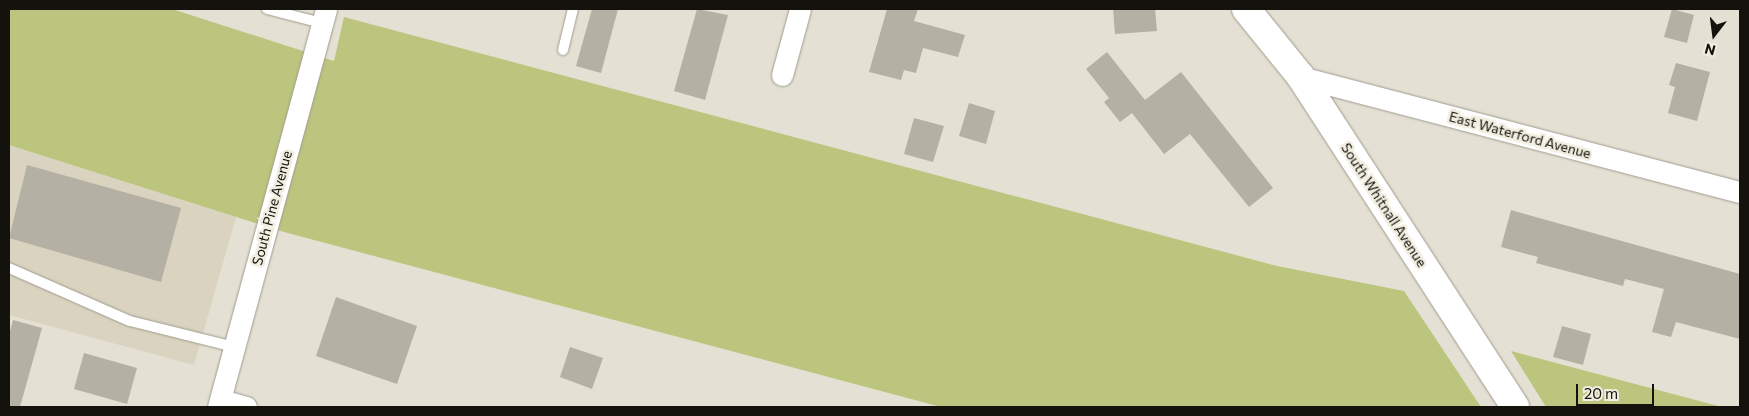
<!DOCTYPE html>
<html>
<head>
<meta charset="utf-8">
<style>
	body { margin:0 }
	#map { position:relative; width:1749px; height:416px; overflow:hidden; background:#e4e0d3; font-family:Commissioner,sans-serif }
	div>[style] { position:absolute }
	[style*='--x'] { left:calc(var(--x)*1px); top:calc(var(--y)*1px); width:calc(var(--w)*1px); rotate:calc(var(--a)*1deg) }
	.built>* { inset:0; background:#d9d3bf }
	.green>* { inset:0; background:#bcc57d }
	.building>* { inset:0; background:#b4b0a3 }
	.roads { filter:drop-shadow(0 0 1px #a09c90) drop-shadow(0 0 1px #a09c90) }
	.lane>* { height:10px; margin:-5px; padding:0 5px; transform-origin:5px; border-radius:5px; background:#fff }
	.street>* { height:21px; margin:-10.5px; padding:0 10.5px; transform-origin:10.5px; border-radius:10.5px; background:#fff }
	.secondary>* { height:28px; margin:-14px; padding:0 14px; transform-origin:14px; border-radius:14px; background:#fff }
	span { translate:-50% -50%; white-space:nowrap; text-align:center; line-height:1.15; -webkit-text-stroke:5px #f1ede0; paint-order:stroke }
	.street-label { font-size:14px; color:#13120d }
	.frame { position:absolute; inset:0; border:10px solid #13120d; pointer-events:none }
	.north { position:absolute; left:1689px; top:10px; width:50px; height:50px; -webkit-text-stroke:4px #f1ede0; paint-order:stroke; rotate:195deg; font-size:14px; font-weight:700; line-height:20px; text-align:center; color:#13120d }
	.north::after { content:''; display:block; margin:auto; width:18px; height:22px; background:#13120d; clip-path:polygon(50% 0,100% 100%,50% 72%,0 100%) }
	.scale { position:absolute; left:1576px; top:384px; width:78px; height:22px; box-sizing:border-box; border:2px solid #13120d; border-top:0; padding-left:6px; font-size:15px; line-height:18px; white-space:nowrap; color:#13120d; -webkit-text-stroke:4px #f1ede0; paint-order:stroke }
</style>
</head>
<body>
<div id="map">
	<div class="built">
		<div style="clip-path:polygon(9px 145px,236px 217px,194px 365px,9px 315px)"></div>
	</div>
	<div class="green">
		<div style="clip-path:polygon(9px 9px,172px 9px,334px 61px,344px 17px,1277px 266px,1404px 291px,1481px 407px,941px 407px,284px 232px,9px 145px)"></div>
		<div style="clip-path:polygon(1511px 351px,1722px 407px,1546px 407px)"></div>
	</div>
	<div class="building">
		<div style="clip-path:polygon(592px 9px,618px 9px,601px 73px,576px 66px)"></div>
		<div style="clip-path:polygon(697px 9px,728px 15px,705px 100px,674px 91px)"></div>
		<div style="clip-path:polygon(887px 9px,918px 9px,914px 21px,965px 35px,958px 57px,923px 48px,916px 73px,904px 70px,901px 80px,869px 72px)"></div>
		<div style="clip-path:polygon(1113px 9px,1155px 9px,1157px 31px,1115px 34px)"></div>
		<div style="clip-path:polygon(1672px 9px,1694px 15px,1687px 43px,1664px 37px)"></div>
		<div style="clip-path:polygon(1107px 52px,1145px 100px,1181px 72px,1273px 188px,1249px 207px,1190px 134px,1164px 154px,1132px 113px,1120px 122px,1104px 102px,1109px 98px,1086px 69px)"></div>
		<div style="clip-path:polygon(1676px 63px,1710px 72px,1697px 121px,1668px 113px,1675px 87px,1669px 85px)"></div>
		<div style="clip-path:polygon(969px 103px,995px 111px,986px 144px,959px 136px)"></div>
		<div style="clip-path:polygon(914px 118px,944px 126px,933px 162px,904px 154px)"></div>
		<div style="clip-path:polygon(27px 165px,181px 208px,161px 282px,9px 238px)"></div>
		<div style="clip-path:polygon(1511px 210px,1740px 274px,1740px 339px,1676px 322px,1671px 337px,1652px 332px,1664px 289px,1625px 279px,1623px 286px,1536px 263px,1538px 257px,1501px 247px)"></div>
		<div style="clip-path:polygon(336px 297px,417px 326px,397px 384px,316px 356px)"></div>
		<div style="clip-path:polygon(13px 320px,42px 328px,20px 407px,9px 407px,9px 335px)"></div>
		<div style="clip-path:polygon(1562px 326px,1591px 334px,1583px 365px,1553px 357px)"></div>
		<div style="clip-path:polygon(570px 347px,603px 358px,592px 389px,560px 377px)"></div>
		<div style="clip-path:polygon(84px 353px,137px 368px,127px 404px,74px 389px)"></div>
	</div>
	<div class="roads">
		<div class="lane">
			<div style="--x:267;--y:9;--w:57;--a:14.3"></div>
			<div style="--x:563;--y:50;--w:42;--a:-76.3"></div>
			<div style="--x:9;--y:268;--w:132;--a:23.7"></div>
			<div style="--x:130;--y:321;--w:107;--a:14"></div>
		</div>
		<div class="street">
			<div style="--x:782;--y:75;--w:68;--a:-74.7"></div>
			<div style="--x:1301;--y:77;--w:454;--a:14.7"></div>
			<div style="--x:220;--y:400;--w:27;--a:15"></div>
			<div style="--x:218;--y:407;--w:412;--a:-74.8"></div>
		</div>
		<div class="secondary">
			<div style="--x:1246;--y:9;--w:87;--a:51"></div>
			<div style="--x:1301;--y:77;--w:393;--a:57"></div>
		</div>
	</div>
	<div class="street-label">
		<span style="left:1520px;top:135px;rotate:15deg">East Waterford Avenue</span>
		<span style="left:1384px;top:205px;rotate:57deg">South Whitnall Avenue</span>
		<span style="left:272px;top:208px;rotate:-75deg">South Pine Avenue</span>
	</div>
	<div class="frame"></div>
	<div class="north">N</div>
	<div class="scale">20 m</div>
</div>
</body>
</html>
